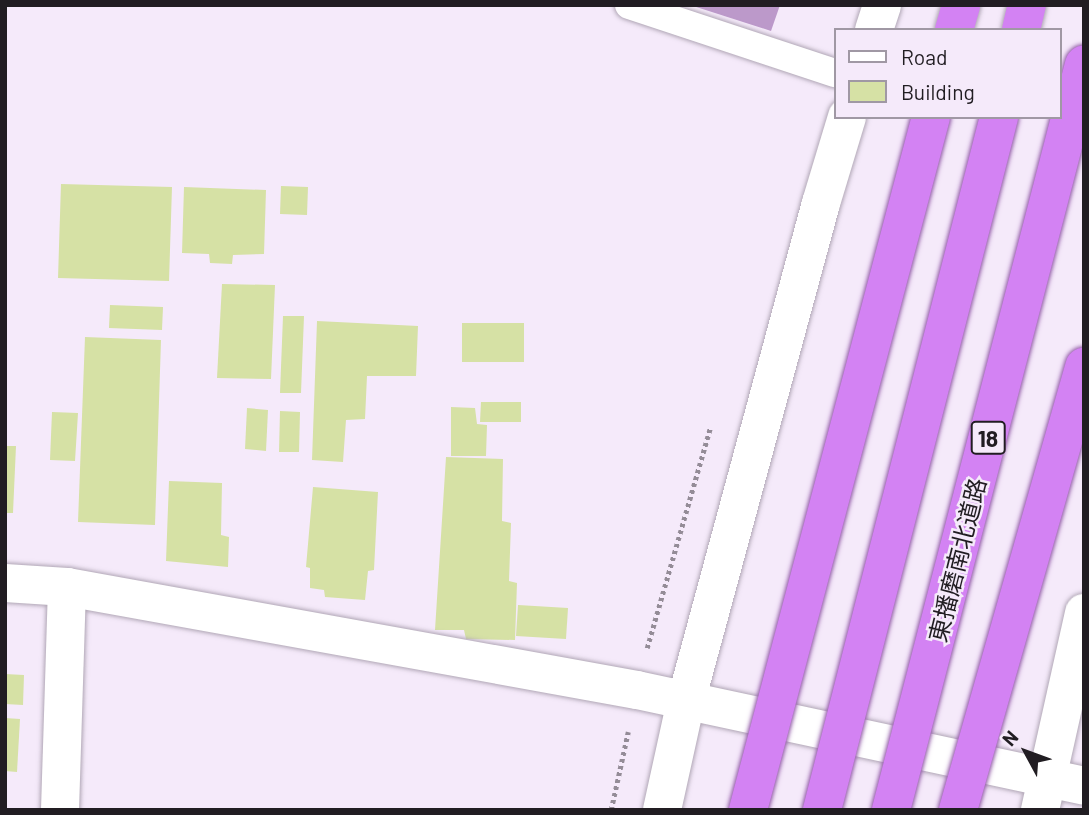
<!DOCTYPE html>
<html>
<head>
<meta charset="utf-8">
<style>
	body { margin:0 }
	#map { position:relative; width:1089px; height:815px; overflow:hidden; background:#f5eafa; font-family:Barlow,"Noto Sans JP",sans-serif }
	div>[style] { position:absolute }
	[style*='--x'] { left:calc(var(--x)*1px); top:calc(var(--y)*1px); width:calc(var(--w)*1px); rotate:calc(var(--a)*1deg) }
	.water>* { inset:0; background:#bc99ca }
	.building>* { inset:0; background:#d6e1a5 }
	.path>* { height:4.5px; margin-top:-2.25px; transform-origin:0; background:repeating-linear-gradient(90deg,#948c97 0 3.5px,transparent 0 7px) }
	.roads { filter:drop-shadow(0 0 2px #b1a7b6) drop-shadow(0 0 2px #b1a7b6) }
	.lane>* { height:28px; margin:-14px; padding:0 14px; transform-origin:14px; border-radius:14px; background:#fff }
	.street>* { height:38px; margin:-19px; padding:0 19px; transform-origin:19px; border-radius:19px; background:#fff }
	.highway>* { height:38px; margin:-19px; padding:0 19px; transform-origin:19px; border-radius:19px; background:#d382f3 }
	.bridges { filter:drop-shadow(0 0 2px #955faa) drop-shadow(0 0 2px #955faa) }
	.highway-bridge>* { height:38px; margin:-19px; padding:0 19px; transform-origin:19px; border-radius:19px; background:#d382f3 }
	span { translate:-50% -50%; white-space:nowrap; text-align:center; line-height:1.15; -webkit-text-stroke:5px #f5eafa; paint-order:stroke }
	.shield-label span { padding:2px 5px; background:#f5eafa; border:2px solid; border-radius:5px; -webkit-text-stroke-width:0 }
	.shield-label { font-size:23px; color:#211d22; font-weight:700 }
	.street-label { font-size:24px; color:#211d22 }
	.frame { position:absolute; inset:0; border:7px solid #211d22; pointer-events:none }
	.legend { position:absolute; left:834px; top:28px; width:228px; height:91px; box-sizing:border-box; background:#f5eafa; border:2px solid #a098a4; margin:0; padding:9px 12px; list-style:none; font-size:21px; color:#211d22 }
	.legend li { display:flex; align-items:center; gap:14px; height:35px }
	.legend b { width:35px; border:2px solid #a098a4 }
	.north { position:absolute; left:991px; top:717px; width:70px; height:70px; -webkit-text-stroke:5px #f5eafa; paint-order:stroke; rotate:311deg; font-size:19px; font-weight:700; line-height:28px; text-align:center; color:#211d22 }
	.north::after { content:''; display:block; margin:auto; width:24px; height:32px; background:#211d22; clip-path:polygon(50% 0,100% 100%,50% 72%,0 100%) }
</style>
</head>
<body>
<div id="map">
	<div class="water">
		<div style="clip-path:polygon(690px 5px,780px 5px,771px 31px)"></div>
	</div>
	<div class="building">
		<div style="clip-path:polygon(61px 184px,172px 187px,169px 281px,58px 278px)"></div>
		<div style="clip-path:polygon(281px 186px,308px 187px,307px 215px,280px 214px)"></div>
		<div style="clip-path:polygon(184px 187px,266px 190px,264px 254px,233px 255px,232px 264px,210px 263px,209px 254px,182px 253px)"></div>
		<div style="clip-path:polygon(222px 284px,275px 285px,271px 379px,217px 378px)"></div>
		<div style="clip-path:polygon(110px 305px,163px 307px,162px 330px,109px 328px)"></div>
		<div style="clip-path:polygon(283px 316px,304px 316px,301px 393px,280px 393px)"></div>
		<div style="clip-path:polygon(317px 321px,418px 326px,416px 376px,367px 376px,365px 419px,346px 420px,343px 462px,312px 460px)"></div>
		<div style="clip-path:polygon(462px 323px,524px 323px,524px 362px,462px 362px)"></div>
		<div style="clip-path:polygon(85px 337px,161px 340px,155px 525px,78px 522px)"></div>
		<div style="clip-path:polygon(481px 402px,521px 402px,521px 422px,480px 422px)"></div>
		<div style="clip-path:polygon(451px 407px,475px 408px,477px 424px,487px 425px,486px 456px,451px 456px)"></div>
		<div style="clip-path:polygon(247px 408px,268px 410px,266px 451px,245px 449px)"></div>
		<div style="clip-path:polygon(280px 411px,300px 412px,299px 452px,279px 452px)"></div>
		<div style="clip-path:polygon(52px 412px,78px 413px,75px 461px,50px 460px)"></div>
		<div style="clip-path:polygon(5px 446px,16px 446px,13px 513px,5px 513px)"></div>
		<div style="clip-path:polygon(446px 457px,503px 459px,502px 521px,511px 523px,509px 581px,517px 583px,515px 640px,466px 639px,464px 630px,435px 630px)"></div>
		<div style="clip-path:polygon(169px 481px,222px 483px,221px 535px,229px 537px,228px 567px,166px 561px)"></div>
		<div style="clip-path:polygon(313px 487px,378px 492px,374px 570px,368px 571px,365px 600px,325px 597px,324px 590px,310px 588px,310px 568px,306px 567px)"></div>
		<div style="clip-path:polygon(518px 605px,568px 608px,566px 639px,516px 636px)"></div>
		<div style="clip-path:polygon(5px 674px,24px 675px,23px 705px,5px 704px)"></div>
		<div style="clip-path:polygon(5px 718px,20px 719px,17px 772px,5px 771px)"></div>
	</div>
	<div class="path">
		<div style="--x:647;--y:648;--w:229;--a:-74"></div>
		<div style="--x:611;--y:810;--w:80;--a:-77.7"></div>
	</div>
	<div class="roads">
		<div class="lane">
			<div style="--x:629;--y:5;--w:217;--a:18.3"></div>
		</div>
		<div class="street">
			<div style="--x:874;--y:30;--w:26;--a:-72"></div>
			<div style="--x:5;--y:583;--w:62;--a:3.7"></div>
			<div style="--x:67;--y:587;--w:579;--a:10.24"></div>
			<div style="--x:637;--y:690;--w:457;--a:12.1"></div>
			<div style="--x:60;--y:810;--w:223;--a:-88.2"></div>
			<div style="--x:662;--y:810;--w:112;--a:-77.6"></div>
			<div style="--x:686;--y:701;--w:516;--a:-74.83"></div>
			<div style="--x:821;--y:203;--w:90;--a:-73.2"></div>
			<div style="--x:1040;--y:810;--w:202;--a:-77.4"></div>
		</div>
		<div class="highway">
			<div style="--x:954;--y:30;--w:26;--a:-74"></div>
			<div style="--x:1021;--y:30;--w:26;--a:-77"></div>
		</div>
	</div>
	<div class="bridges">
		<div class="highway-bridge">
			<div style="--x:748;--y:810;--w:717;--a:-75.21"></div>
			<div style="--x:822;--y:810;--w:715;--a:-75.67"></div>
			<div style="--x:891;--y:810;--w:770;--a:-75.48"></div>
			<div style="--x:958;--y:810;--w:461;--a:-74.1"></div>
		</div>
	</div>
	<div class="shield-label">
		<span style="left:988px;top:438px">18</span>
	</div>
	<div class="street-label">
		<span style="left:957px;top:560px;rotate:-76deg">東播磨南北道路</span>
	</div>
	<div class="frame"></div>
	<ul class="legend">
	<li><b style="height:9px;background:#fff"></b>Road</li>
	<li><b style="height:19px;background:#d6e1a5"></b>Building</li>
	</ul>
	<div class="north">N</div>
</div>
</body>
</html>
